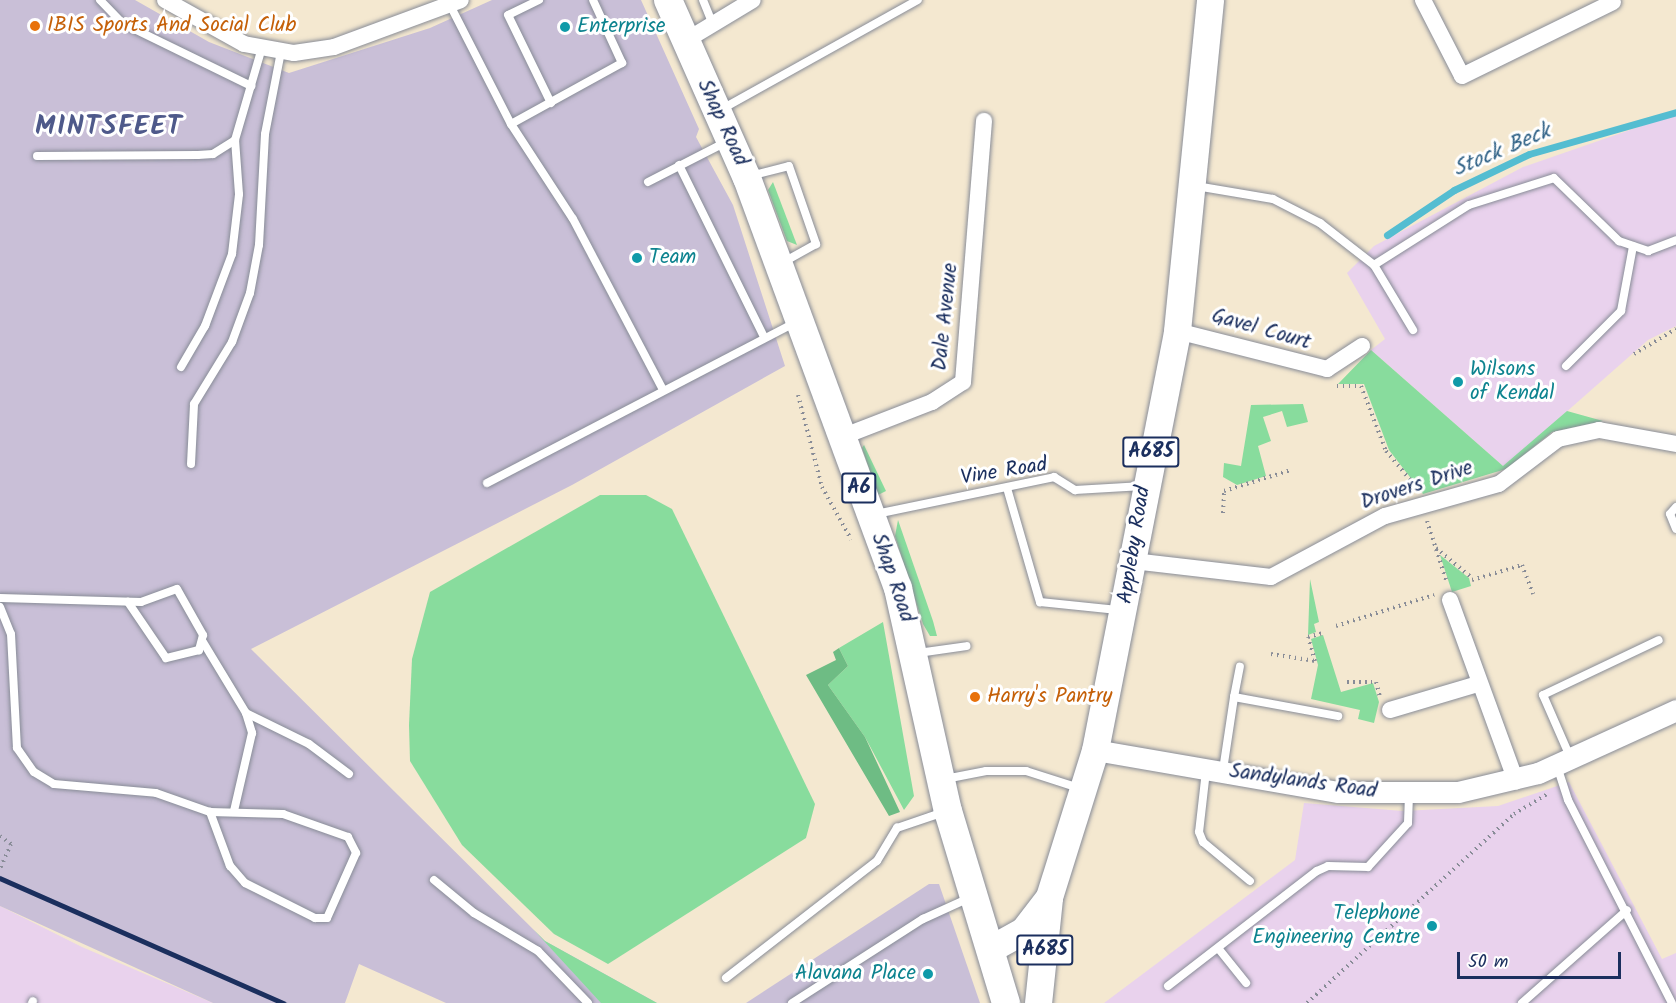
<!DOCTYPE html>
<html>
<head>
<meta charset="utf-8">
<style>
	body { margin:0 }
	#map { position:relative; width:1676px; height:1003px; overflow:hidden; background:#f4e8d0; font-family:Kalam,sans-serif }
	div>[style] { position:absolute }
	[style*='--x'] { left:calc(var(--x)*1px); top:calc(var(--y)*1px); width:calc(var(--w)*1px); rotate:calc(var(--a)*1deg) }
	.built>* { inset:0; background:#e9d2ed }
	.industrial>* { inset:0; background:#c9bfd7 }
	.green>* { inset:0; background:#88dc9d }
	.forest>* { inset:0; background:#6ebc84 }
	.stream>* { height:7px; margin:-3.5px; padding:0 3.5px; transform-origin:3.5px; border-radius:3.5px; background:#54bdd1 }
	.path>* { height:4px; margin-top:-2px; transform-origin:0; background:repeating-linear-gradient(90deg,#888c97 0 1.5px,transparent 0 6px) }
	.roads { filter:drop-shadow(0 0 2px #888c97) drop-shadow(0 0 2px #888c97) }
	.service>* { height:8px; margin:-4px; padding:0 4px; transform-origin:4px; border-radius:4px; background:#fff }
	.minor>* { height:16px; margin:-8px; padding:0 8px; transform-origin:8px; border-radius:8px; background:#fff }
	.tertiary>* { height:21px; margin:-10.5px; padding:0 10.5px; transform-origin:10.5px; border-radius:10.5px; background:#fff }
	.primary>* { height:27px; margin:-13.5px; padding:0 13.5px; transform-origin:13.5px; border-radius:13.5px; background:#fff }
	.trunk>* { height:28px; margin:-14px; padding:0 14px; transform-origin:14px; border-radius:14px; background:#fff }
	.rail>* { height:4.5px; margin:-2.25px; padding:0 2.25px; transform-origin:2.25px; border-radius:2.25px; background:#1b2f5e }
	.dots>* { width:16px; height:16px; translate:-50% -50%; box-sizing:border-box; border:3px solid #fff; border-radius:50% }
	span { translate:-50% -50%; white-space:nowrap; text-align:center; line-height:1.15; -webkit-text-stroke:6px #fff; paint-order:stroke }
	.shield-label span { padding:2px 4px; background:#fff; border:2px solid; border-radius:4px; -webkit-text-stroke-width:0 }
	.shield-label { font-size:20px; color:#1b2f5e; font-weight:700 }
	.food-label { font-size:21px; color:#c56008 }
	.left { translate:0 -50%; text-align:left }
	.culture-label { font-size:21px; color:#0d838f }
	.right { translate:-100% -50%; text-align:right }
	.street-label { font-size:21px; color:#1b2f5e }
	.water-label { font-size:22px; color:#2f6186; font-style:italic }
	.district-label { font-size:27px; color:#4e598a; font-weight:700; letter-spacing:1.5px }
	.scale { position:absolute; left:1457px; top:952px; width:164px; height:27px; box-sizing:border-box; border:3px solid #1b2f5e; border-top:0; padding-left:8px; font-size:18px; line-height:21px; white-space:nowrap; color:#1b2f5e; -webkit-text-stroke:4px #fff; paint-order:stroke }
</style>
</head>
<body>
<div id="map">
	<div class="built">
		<div style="clip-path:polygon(1676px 114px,1676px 326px,1648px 340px,1504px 467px,1371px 350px,1385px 339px,1347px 273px,1374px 246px,1523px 167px)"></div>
		<div style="clip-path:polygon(1569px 782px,1662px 959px,1676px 953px,1676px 1003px,1104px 1003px,1295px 860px,1304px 803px,1403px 811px,1498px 806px)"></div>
		<div style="clip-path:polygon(0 906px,82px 947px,213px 1003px,0 1003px)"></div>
	</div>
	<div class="industrial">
		<div style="clip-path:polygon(0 0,135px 0,209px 42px,289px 73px,430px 28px,492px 0,641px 0,699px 129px,696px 137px,733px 205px,785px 366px,572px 485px,251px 649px,545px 941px,657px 1003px,446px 1003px,359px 964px,345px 1003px,213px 1003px,0 906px)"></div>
		<div style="clip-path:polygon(929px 884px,939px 884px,980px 1003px,746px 1003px)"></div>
	</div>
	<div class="green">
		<div style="clip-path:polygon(773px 182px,797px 245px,787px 241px,768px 190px)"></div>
		<div style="clip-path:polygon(1371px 350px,1503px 466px,1567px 411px,1603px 421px,1552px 432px,1506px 469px,1423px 494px,1389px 450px,1364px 384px,1338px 384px)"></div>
		<div style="clip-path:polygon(1303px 404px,1308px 422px,1287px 427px,1282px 411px,1263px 417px,1271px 441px,1258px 446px,1266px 476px,1237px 485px,1223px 477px,1224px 463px,1241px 466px,1251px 405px)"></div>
		<div style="clip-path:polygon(864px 445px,886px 491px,878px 495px,862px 448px)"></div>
		<div style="clip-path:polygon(600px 495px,646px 495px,672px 509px,815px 804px,806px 838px,608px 964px,554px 934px,462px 845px,410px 761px,409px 725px,412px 659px,430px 592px)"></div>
		<div style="clip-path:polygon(898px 520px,933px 621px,937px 636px,930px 636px,923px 624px,895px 536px)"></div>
		<div style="clip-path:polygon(1440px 555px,1469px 578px,1471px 586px,1452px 592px)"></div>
		<div style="clip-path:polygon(1310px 579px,1319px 622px,1314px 624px,1316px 632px,1308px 635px)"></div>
		<div style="clip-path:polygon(883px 622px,914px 796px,904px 810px,865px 737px,828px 685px,848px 666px,839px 648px)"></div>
		<div style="clip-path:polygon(1323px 635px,1341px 692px,1373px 683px,1379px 702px,1374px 723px,1358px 719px,1360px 710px,1311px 699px,1318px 665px,1311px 639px)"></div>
		<div style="clip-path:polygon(533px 929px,545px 941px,657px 1003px,601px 1003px)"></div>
	</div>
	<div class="forest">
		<div style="clip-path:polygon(839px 648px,848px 666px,828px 685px,865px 737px,900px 812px,889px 816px,806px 675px,836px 660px,833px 652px)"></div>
	</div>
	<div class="stream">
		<div style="--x:1387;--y:235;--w:81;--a:-33.9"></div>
		<div style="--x:1454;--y:190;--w:83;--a:-25.6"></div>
		<div style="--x:1529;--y:154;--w:153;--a:-15.9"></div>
	</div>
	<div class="path">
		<div style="--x:1634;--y:354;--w:49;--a:-30.8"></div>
		<div style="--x:1337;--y:386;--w:24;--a:0"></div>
		<div style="--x:1361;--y:386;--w:70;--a:69"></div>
		<div style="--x:1386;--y:451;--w:48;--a:50"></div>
		<div style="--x:798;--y:395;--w:95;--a:75.4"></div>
		<div style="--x:822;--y:487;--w:60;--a:60.9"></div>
		<div style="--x:1223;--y:513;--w:22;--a:-87"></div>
		<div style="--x:1224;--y:491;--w:70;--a:-17.4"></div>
		<div style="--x:1427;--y:521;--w:65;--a:72.1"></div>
		<div style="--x:1436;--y:548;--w:47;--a:39.8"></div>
		<div style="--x:1472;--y:580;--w:52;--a:-16.7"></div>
		<div style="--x:1522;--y:565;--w:31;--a:69"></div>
		<div style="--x:1336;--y:626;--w:103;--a:-17.6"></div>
		<div style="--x:1271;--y:654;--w:45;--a:9"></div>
		<div style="--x:1315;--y:661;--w:25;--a:-106"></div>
		<div style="--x:1308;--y:637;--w:16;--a:-15"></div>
		<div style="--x:1347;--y:682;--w:29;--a:0"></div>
		<div style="--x:1376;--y:682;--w:16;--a:75"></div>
		<div style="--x:0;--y:836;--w:14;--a:36"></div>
		<div style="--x:11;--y:844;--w:27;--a:114"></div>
		<div style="--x:1307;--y:1003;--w:280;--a:-42.4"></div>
		<div style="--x:1514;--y:814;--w:41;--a:-31"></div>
	</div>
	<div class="roads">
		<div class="service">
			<div style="--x:100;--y:0;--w:32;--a:46"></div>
			<div style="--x:122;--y:23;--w:144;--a:26"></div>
			<div style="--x:539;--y:0;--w:34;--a:154"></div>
			<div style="--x:508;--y:15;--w:98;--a:64"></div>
			<div style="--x:703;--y:0;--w:27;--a:68"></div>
			<div style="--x:450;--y:5;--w:134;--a:62.9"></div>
			<div style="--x:511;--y:124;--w:113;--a:56.9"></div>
			<div style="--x:573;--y:219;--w:193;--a:62.2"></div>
			<div style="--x:722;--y:109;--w:224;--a:-29.1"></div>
			<div style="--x:511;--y:124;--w:127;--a:-28.8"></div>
			<div style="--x:622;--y:63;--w:69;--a:-114.7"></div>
			<div style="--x:37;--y:156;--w:161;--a:-0.4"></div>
			<div style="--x:198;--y:155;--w:15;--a:-4"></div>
			<div style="--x:213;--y:154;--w:26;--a:-32"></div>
			<div style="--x:679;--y:165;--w:190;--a:63.7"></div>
			<div style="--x:750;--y:176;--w:40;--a:-14.4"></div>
			<div style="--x:789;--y:166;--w:83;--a:70.9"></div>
			<div style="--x:816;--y:244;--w:37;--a:151"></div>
			<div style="--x:648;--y:182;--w:88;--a:-27.1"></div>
			<div style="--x:1196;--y:186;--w:78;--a:9.6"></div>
			<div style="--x:1273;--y:199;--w:53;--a:27.1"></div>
			<div style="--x:1320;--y:223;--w:68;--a:37.9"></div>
			<div style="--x:1374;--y:265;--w:76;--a:59"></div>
			<div style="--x:1374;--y:265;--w:112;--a:-32.3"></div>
			<div style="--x:1469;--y:205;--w:89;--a:-17.6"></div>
			<div style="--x:1554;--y:178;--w:91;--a:44.1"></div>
			<div style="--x:1619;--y:241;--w:31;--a:19"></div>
			<div style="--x:1648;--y:251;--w:30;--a:-21"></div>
			<div style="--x:1566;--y:366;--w:78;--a:-45"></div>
			<div style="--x:1621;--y:311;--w:66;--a:-79.5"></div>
			<div style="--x:181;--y:367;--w:48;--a:-59.7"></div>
			<div style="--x:205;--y:326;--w:77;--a:-69.4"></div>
			<div style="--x:232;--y:254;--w:60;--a:-83.3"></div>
			<div style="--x:239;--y:194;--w:54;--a:-94.2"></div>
			<div style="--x:235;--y:140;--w:93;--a:-73.7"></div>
			<div style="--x:191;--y:464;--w:60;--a:-87.1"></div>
			<div style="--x:194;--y:404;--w:73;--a:-58.5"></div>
			<div style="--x:232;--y:342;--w:52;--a:-69.8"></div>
			<div style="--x:250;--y:293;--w:49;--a:-79.4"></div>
			<div style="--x:259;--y:245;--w:111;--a:-86.9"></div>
			<div style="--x:265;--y:134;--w:84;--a:-79"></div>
			<div style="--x:487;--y:483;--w:348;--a:-27.5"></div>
			<div style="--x:1007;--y:488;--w:119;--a:73.9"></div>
			<div style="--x:1040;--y:602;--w:78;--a:5.9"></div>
			<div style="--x:1676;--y:507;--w:9;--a:131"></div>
			<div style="--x:1670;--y:514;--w:16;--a:68"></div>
			<div style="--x:876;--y:514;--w:182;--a:-11.7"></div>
			<div style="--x:1054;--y:477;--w:25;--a:32"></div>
			<div style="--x:1075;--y:490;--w:68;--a:-3.4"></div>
			<div style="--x:0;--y:598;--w:141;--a:1.6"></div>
			<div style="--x:141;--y:602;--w:38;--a:-20"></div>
			<div style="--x:177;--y:589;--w:53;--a:60.5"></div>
			<div style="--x:203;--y:635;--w:16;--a:105"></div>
			<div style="--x:199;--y:650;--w:34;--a:166"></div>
			<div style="--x:166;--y:658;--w:68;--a:-124.2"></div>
			<div style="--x:0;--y:607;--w:29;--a:68"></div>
			<div style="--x:11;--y:634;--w:114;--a:87"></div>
			<div style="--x:17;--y:748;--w:29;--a:55"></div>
			<div style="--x:34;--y:772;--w:23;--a:31"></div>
			<div style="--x:54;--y:784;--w:102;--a:5"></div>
			<div style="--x:156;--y:793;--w:57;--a:19.4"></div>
			<div style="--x:210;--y:812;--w:73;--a:1.6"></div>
			<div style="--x:283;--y:814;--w:69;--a:19.5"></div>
			<div style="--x:348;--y:837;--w:18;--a:63"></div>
			<div style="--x:356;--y:853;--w:71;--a:114"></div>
			<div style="--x:327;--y:918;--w:12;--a:180"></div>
			<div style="--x:315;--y:918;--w:78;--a:-153.4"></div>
			<div style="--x:245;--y:883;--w:23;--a:-131"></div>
			<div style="--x:230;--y:866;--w:58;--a:-110.3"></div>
			<div style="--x:203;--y:642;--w:83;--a:58.8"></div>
			<div style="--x:246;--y:713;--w:21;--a:73"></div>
			<div style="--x:252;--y:733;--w:80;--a:103"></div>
			<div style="--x:918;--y:653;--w:49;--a:-8.1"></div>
			<div style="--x:1234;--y:697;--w:31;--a:-79"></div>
			<div style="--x:246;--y:713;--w:70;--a:26.2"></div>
			<div style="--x:309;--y:744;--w:50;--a:36.9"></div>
			<div style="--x:1571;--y:759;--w:70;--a:-113.6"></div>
			<div style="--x:1543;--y:695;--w:128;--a:-25.4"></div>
			<div style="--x:1557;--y:766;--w:36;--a:72"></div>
			<div style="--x:1568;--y:800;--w:228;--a:62.9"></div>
			<div style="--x:1223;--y:770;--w:74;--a:-81.4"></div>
			<div style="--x:1234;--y:697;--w:106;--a:10.4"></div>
			<div style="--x:1206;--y:771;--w:61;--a:96.5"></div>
			<div style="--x:1199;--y:832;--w:11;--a:68"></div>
			<div style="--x:1203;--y:842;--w:61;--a:39.7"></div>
			<div style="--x:945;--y:779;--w:42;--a:-11"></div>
			<div style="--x:986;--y:771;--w:40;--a:0"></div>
			<div style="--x:1026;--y:771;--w:56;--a:17.8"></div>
			<div style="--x:434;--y:880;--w:52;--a:39.5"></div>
			<div style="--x:474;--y:913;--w:74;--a:30.7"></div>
			<div style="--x:538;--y:951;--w:72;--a:46.1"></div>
			<div style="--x:1218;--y:948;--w:45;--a:51.3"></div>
			<div style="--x:726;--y:978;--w:191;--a:-37.8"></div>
			<div style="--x:877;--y:861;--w:39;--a:-59"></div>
			<div style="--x:897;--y:828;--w:50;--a:-18.8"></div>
			<div style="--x:1168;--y:986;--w:188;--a:-37.7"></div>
			<div style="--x:1317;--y:871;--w:12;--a:-24"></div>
			<div style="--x:1328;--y:866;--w:40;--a:1.4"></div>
			<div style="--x:1368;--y:867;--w:59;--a:-47.7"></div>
			<div style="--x:1408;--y:823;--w:30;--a:-88"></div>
			<div style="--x:32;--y:1003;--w:2;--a:-63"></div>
			<div style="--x:792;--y:1003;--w:156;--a:-32.7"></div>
			<div style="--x:923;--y:919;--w:51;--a:-24.5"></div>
			<div style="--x:1522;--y:1003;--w:140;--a:-41.5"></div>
		</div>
		<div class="minor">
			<div style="--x:165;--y:0;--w:90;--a:29.1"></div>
			<div style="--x:244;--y:44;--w:51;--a:10.2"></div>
			<div style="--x:294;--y:53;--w:40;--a:-8.5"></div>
			<div style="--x:334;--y:47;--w:135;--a:-20.3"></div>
			<div style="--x:1423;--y:0;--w:85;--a:62.8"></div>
			<div style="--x:1462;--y:76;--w:168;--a:-26.1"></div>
			<div style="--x:685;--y:41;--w:79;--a:-31.1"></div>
			<div style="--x:1177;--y:331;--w:155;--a:14.2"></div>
			<div style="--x:1327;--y:369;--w:42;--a:-33.3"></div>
			<div style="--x:839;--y:438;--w:100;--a:-21.2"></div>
			<div style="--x:932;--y:402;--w:37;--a:-33"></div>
			<div style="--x:963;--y:382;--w:262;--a:-85.4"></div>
			<div style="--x:1133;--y:561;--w:139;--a:6.6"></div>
			<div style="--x:1271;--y:577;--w:129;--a:-28.2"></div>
			<div style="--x:1385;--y:516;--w:118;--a:-15.7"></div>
			<div style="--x:1499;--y:484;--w:74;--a:-37.3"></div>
			<div style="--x:1558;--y:439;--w:42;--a:-12.4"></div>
			<div style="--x:1599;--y:430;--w:78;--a:10.3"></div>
			<div style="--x:1450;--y:600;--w:193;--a:70"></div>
			<div style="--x:1390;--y:710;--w:92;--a:-16.5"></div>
		</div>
		<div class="tertiary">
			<div style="--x:1095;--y:750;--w:247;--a:9.8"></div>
			<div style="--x:1338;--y:792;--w:120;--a:0"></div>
			<div style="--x:1458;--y:792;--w:82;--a:-13.4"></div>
			<div style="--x:1538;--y:773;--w:152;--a:-24.5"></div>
		</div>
		<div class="primary">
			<div style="--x:990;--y:949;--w:38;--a:-29"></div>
			<div style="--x:1023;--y:931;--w:43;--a:-52.6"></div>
			<div style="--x:1049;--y:897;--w:154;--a:-72.6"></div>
			<div style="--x:1095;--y:750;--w:427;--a:-78.9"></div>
			<div style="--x:1177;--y:331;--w:333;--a:-84.3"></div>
			<div style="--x:1038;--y:1003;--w:106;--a:-84"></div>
		</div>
		<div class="trunk">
			<div style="--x:668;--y:0;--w:195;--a:66.1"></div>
			<div style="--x:747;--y:178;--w:437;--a:69.8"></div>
			<div style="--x:898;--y:588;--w:229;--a:77.4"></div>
			<div style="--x:948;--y:811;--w:201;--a:73.2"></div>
		</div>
	</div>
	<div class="rail">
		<div style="--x:0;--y:878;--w:310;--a:23.8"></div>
	</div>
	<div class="dots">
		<div style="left:35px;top:26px;background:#e8710a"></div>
		<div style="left:565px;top:27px;background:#0f9aa8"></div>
		<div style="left:637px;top:258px;background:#0f9aa8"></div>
		<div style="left:1458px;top:382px;background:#0f9aa8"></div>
		<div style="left:975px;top:697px;background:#e8710a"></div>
		<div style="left:1432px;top:926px;background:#0f9aa8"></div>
		<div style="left:928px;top:974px;background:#0f9aa8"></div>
	</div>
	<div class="shield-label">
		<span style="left:1151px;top:452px">A685</span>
		<span style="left:859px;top:488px">A6</span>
		<span style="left:1045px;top:950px">A685</span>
	</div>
	<div class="food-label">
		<span class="left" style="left:47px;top:26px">IBIS Sports And Social Club</span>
		<span class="left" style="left:987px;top:697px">Harry's Pantry</span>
	</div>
	<div class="culture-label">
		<span class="left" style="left:577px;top:27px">Enterprise</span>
		<span class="left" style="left:649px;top:258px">Team</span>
		<span class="left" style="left:1470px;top:382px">Wilsons<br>of Kendal</span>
		<span class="right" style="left:1420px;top:926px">Telephone<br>Engineering Centre</span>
		<span class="right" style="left:916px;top:974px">Alavana Place</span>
	</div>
	<div class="street-label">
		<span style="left:722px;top:123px;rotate:65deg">Shap Road</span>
		<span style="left:946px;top:317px;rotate:-84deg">Dale Avenue</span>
		<span style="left:1261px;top:330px;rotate:16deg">Gavel Court</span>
		<span style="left:1004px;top:472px;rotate:-9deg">Vine Road</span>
		<span style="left:1417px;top:486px;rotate:-18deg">Drovers Drive</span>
		<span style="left:1135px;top:545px;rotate:-81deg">Appleby Road</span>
		<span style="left:892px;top:578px;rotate:71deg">Shap Road</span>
		<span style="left:1303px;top:782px;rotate:8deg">Sandylands Road</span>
	</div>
	<div class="water-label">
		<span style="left:1502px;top:151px;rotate:-23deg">Stock Beck</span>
	</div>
	<div class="district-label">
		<span style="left:109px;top:127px">MINTSFEET</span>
	</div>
	<div class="scale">50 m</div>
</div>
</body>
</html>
